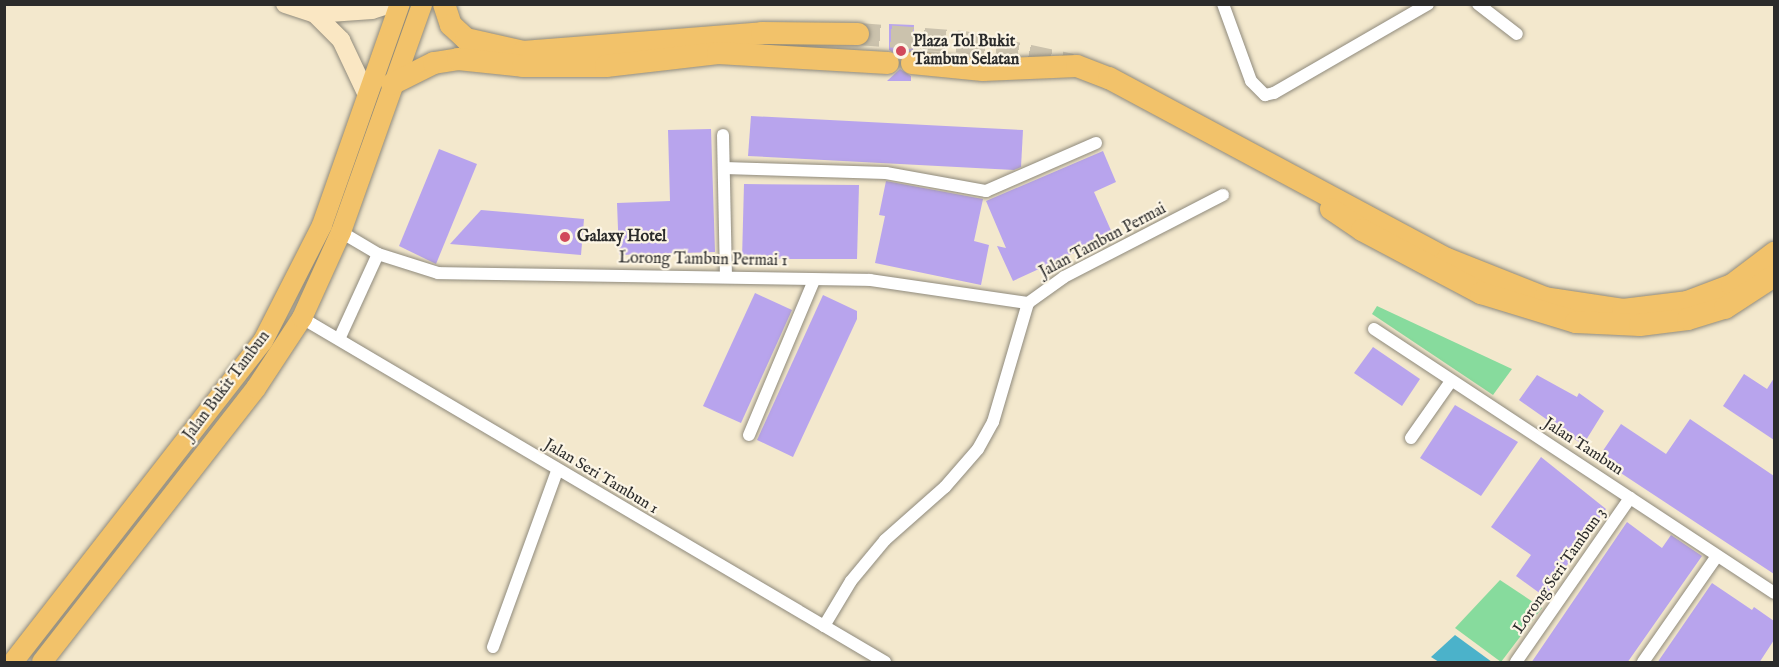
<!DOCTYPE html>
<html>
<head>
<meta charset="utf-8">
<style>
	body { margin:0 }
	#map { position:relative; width:1779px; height:667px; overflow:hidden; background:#f3e8cd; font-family:"IM FELL English",serif }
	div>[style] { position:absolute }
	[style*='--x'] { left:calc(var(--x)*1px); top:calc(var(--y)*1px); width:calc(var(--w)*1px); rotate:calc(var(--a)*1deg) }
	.green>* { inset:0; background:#87db9d }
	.water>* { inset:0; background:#4bb2ca }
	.building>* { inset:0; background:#b8a4ed }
	.motorway-tunnel>* { height:22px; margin-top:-11px; transform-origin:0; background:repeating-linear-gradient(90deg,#cbc2ad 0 22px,transparent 0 33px) }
	.roads { filter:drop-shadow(0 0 2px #8f8a7c) drop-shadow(0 0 2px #8f8a7c) }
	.minor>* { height:12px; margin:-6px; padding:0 6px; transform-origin:6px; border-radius:6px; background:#fff }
	.secondary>* { height:18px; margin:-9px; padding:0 9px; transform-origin:9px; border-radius:9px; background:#fae7c3 }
	.primary>* { height:20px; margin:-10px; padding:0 10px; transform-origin:10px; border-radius:10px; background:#f2c26a }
	.motorway>* { height:22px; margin:-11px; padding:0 11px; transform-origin:11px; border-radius:11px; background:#f2c26a }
	.dots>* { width:16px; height:16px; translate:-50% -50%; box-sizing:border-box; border:3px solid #fcf5e5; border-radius:50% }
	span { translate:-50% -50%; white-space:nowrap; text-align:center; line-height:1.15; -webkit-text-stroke:4.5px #fcf5e5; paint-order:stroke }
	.poi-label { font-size:16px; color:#2b2b2b; font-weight:700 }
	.left { translate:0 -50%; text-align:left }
	.street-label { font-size:16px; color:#2b2b2b }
	.frame { position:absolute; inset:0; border:6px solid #2b2b2b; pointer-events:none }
</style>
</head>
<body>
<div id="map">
	<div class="green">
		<div style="clip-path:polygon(1377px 306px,1512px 369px,1493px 395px,1372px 314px)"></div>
		<div style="clip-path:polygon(1500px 580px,1542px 608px,1501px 662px,1455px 628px)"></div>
	</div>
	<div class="water">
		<div style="clip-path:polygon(1455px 635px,1492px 662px,1439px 662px,1431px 657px)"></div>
	</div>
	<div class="building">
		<div style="clip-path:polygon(889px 24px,914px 25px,913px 50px,900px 57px,889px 50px)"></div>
		<div style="clip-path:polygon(900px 69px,911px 76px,911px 81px,887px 81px)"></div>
		<div style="clip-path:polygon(751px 116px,1023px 130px,1021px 167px,1014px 170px,748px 156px)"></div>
		<div style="clip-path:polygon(711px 129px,715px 252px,619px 255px,617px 203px,670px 201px,668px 130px)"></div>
		<div style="clip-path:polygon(439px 149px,477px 164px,436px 264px,399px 246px)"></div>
		<div style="clip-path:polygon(1103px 151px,1116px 182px,1094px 192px,1113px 235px,1013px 281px,997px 246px,1006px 248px,986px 201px)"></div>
		<div style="clip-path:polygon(886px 181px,983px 199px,974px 241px,989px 245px,981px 285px,875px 263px,885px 216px,879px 215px)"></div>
		<div style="clip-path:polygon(744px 184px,859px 185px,857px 259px,742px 259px)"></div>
		<div style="clip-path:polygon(481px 210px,584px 219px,581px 255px,450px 244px)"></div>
		<div style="clip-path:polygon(755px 293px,792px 310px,741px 423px,703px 406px)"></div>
		<div style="clip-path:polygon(823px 295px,857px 311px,857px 319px,793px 457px,757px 440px)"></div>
		<div style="clip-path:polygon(1373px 347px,1420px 379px,1402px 406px,1354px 373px)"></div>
		<div style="clip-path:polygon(1744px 374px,1767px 389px,1774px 378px,1774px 440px,1723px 406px)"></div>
		<div style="clip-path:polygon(1537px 375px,1577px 397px,1579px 393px,1604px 411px,1583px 445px,1519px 400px)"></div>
		<div style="clip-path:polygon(1455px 405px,1518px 442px,1481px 496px,1420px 458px)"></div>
		<div style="clip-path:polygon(1690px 419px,1774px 476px,1774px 574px,1598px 458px,1621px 424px,1666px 454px)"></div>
		<div style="clip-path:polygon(1541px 457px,1606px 509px,1545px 597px,1516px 576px,1531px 555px,1491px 527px)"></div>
		<div style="clip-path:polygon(1627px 522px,1662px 548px,1671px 535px,1702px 556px,1627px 663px,1531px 663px)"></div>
		<div style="clip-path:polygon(1712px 583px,1752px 610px,1754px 607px,1774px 621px,1774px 640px,1759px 663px,1657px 663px)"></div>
	</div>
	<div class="motorway-tunnel">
		<div style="--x:858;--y:34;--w:106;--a:4.3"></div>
		<div style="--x:964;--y:42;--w:110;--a:12"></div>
	</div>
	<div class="roads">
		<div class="minor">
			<div style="--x:1223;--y:4;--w:82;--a:70"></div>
			<div style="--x:1251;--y:81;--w:20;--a:45"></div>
			<div style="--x:1265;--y:95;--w:9;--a:-13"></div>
			<div style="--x:1274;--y:93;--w:178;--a:-30"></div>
			<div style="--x:1478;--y:4;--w:49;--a:37.6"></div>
			<div style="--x:723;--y:135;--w:141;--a:88.8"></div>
			<div style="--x:724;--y:168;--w:162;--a:1.8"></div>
			<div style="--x:886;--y:173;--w:102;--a:10.2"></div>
			<div style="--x:986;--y:191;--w:120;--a:-23.6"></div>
			<div style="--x:341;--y:232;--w:43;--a:30.7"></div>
			<div style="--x:378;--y:254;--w:63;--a:17.6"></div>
			<div style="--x:438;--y:273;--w:432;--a:0.9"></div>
			<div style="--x:870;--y:280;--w:160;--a:8.3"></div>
			<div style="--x:302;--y:318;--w:677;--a:30.54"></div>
			<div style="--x:1374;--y:329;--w:479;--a:33.4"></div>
			<div style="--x:340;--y:337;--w:91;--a:-65.4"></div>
			<div style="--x:749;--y:435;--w:168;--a:-67.2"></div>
			<div style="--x:1411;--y:438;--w:70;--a:-54.9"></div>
			<div style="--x:824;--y:626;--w:52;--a:-59"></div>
			<div style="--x:851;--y:581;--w:53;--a:-50.3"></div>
			<div style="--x:885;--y:540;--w:80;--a:-41.5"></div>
			<div style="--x:945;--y:487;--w:50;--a:-49"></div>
			<div style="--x:978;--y:449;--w:31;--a:-61"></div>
			<div style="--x:993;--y:422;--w:124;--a:-73.6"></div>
			<div style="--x:1028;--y:303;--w:44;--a:-35.8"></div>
			<div style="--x:1064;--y:277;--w:179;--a:-27.3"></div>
			<div style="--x:493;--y:647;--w:187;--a:-70"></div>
			<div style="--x:1516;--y:662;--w:200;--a:-55.2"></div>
			<div style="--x:1643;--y:662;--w:129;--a:-55.1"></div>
		</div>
		<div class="secondary">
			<div style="--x:285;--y:4;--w:32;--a:18"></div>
			<div style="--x:315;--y:14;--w:37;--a:45"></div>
			<div style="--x:341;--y:40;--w:61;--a:64.7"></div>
			<div style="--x:315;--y:14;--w:57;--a:-4"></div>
			<div style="--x:372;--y:10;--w:19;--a:-18"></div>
		</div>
		<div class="primary">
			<div style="--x:13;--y:662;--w:407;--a:-52.1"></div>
			<div style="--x:263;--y:341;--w:130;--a:-63"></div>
			<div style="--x:322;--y:225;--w:234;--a:-70.6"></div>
			<div style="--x:42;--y:662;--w:348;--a:-52"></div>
			<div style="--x:256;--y:388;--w:84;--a:-56.7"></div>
			<div style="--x:302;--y:318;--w:94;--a:-65.6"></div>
			<div style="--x:341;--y:232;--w:242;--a:-70.4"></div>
		</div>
		<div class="motorway">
			<div style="--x:444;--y:4;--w:22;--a:72"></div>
			<div style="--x:451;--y:25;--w:21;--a:43"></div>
			<div style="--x:466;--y:39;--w:58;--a:12.8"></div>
			<div style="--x:523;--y:52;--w:240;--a:-4.5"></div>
			<div style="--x:762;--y:33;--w:96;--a:0.6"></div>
			<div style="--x:912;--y:63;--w:71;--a:5.6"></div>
			<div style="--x:983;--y:70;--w:94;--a:-2.4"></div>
			<div style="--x:1077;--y:66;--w:34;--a:21"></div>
			<div style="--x:1109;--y:78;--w:383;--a:28.2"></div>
			<div style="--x:1447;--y:259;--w:105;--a:21.7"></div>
			<div style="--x:1545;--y:298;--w:79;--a:8.7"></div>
			<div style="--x:1623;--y:310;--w:64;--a:-7.1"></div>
			<div style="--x:1687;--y:302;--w:48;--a:-20.7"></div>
			<div style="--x:1732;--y:285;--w:53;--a:-37.3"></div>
			<div style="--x:392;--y:84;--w:47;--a:-26.6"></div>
			<div style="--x:434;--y:63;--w:24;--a:-9"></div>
			<div style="--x:458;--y:59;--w:65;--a:6.1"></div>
			<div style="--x:523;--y:66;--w:83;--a:0"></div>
			<div style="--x:606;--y:66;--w:113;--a:-6.6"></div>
			<div style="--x:718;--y:53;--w:170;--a:3.4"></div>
			<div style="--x:1331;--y:209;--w:37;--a:34"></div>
			<div style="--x:1362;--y:230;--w:135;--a:27.9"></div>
			<div style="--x:1481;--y:293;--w:99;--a:17"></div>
			<div style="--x:1576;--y:322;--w:64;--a:2.7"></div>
			<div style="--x:1640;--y:325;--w:48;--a:-7.1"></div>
			<div style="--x:1688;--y:319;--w:39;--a:-17"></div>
			<div style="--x:1725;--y:308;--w:59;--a:-33.1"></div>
		</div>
	</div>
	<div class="dots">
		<div style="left:901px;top:51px;background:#d1495b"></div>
		<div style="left:565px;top:237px;background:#d1495b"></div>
	</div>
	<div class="poi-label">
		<span class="left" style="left:913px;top:51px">Plaza Tol Bukit<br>Tambun Selatan</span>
		<span class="left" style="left:577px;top:237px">Galaxy Hotel</span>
	</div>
	<div class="street-label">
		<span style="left:1103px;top:241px;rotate:-28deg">Jalan Tambun Permai</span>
		<span style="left:703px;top:260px;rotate:1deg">Lorong Tambun Permai 1</span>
		<span style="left:227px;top:386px;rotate:-53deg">Jalan Bukit Tambun</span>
		<span style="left:1583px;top:447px;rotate:33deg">Jalan Tambun</span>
		<span style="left:601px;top:477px;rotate:31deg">Jalan Seri Tambun 1</span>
		<span style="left:1560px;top:571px;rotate:-55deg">Lorong Seri Tambun 3</span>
	</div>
	<div class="frame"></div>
</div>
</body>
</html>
